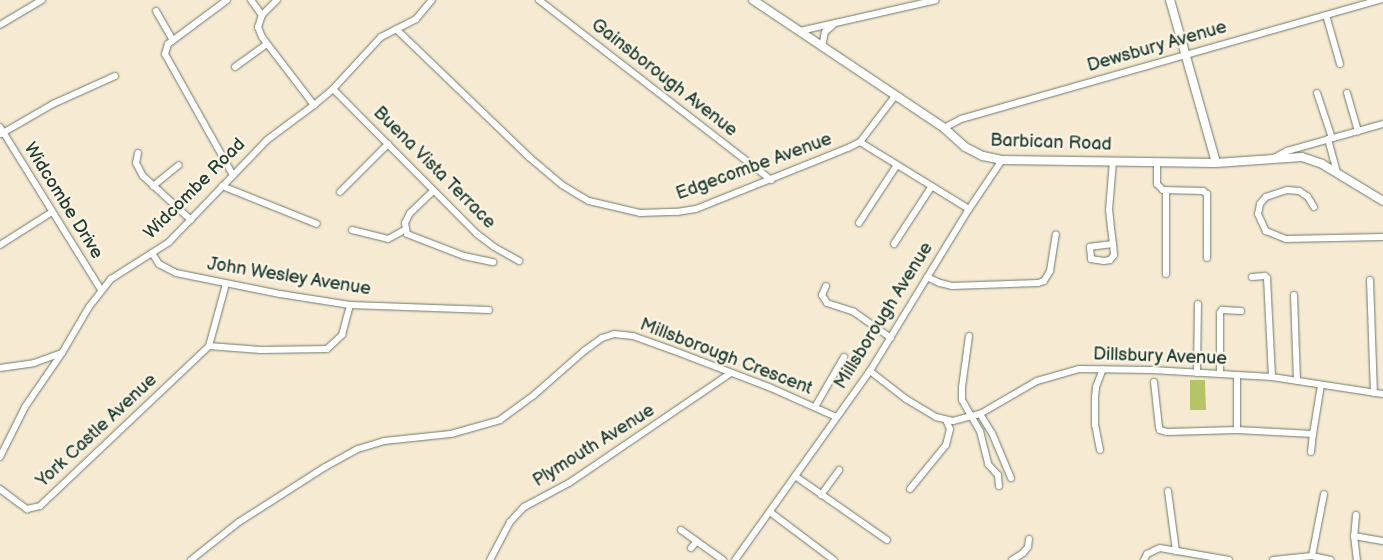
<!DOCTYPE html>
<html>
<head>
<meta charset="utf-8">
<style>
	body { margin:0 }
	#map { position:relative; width:1383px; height:560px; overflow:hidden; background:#f7ead2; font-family:"Balsamiq Sans",sans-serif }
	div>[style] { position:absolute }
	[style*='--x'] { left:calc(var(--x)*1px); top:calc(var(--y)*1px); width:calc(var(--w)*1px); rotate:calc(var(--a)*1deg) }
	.green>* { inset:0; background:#b5c467 }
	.roads { filter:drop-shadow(0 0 1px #6b7a6b) drop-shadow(0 0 1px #6b7a6b) }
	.minor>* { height:6px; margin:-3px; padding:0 3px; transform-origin:3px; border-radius:3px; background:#fff }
	.major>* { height:8px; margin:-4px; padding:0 4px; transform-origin:4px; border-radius:4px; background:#fff }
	span { translate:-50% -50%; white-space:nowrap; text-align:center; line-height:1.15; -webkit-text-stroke:4.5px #fcf5e5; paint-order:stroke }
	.street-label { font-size:18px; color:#1f3d34 }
</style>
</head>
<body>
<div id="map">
	<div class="green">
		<div style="clip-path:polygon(1190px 380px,1205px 380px,1206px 410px,1190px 410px)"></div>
	</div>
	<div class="roads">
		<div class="minor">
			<div style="--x:227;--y:0;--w:74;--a:143.3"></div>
			<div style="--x:168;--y:44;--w:10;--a:107"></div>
			<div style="--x:165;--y:54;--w:139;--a:60.7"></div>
			<div style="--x:251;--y:0;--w:19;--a:54"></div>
			<div style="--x:262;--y:15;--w:13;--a:108"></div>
			<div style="--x:258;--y:27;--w:11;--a:68"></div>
			<div style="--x:262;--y:37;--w:86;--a:52.6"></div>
			<div style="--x:539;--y:0;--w:294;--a:37.8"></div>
			<div style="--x:156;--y:11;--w:34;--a:60"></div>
			<div style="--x:262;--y:15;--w:21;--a:-45"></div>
			<div style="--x:1326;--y:15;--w:51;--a:74.1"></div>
			<div style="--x:0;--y:25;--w:49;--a:-30.8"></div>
			<div style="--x:396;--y:29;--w:185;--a:43.9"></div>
			<div style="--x:529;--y:157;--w:43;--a:40.3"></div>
			<div style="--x:562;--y:185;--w:31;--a:31"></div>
			<div style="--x:589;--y:201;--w:52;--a:13.2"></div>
			<div style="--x:640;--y:213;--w:37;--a:-2"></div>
			<div style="--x:677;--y:212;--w:19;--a:-9"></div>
			<div style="--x:696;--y:209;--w:164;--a:-21.9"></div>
			<div style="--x:848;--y:148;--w:13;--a:-27"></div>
			<div style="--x:860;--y:142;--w:58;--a:-52.7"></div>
			<div style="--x:800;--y:31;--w:139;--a:-12.8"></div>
			<div style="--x:822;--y:47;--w:15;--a:-79"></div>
			<div style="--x:825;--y:32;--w:11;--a:-41"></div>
			<div style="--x:235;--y:67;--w:39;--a:-36"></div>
			<div style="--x:333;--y:89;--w:204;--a:45.2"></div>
			<div style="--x:477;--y:234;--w:21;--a:37"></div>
			<div style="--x:494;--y:247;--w:29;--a:29"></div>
			<div style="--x:1317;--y:93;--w:47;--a:71.6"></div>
			<div style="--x:1347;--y:93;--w:40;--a:74"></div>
			<div style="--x:0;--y:127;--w:192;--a:58.2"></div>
			<div style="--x:944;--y:128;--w:19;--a:-28"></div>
			<div style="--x:961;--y:119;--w:436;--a:-15.9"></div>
			<div style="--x:1;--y:134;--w:60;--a:-30"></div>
			<div style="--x:53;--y:104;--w:68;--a:-24.3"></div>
			<div style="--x:1328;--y:139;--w:35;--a:75"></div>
			<div style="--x:860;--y:142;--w:128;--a:31.6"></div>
			<div style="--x:138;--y:153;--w:10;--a:101"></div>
			<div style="--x:136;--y:163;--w:15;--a:62"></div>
			<div style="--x:143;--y:176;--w:65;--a:42.5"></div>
			<div style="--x:1274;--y:158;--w:15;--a:-28"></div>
			<div style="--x:1287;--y:151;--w:100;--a:-15.7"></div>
			<div style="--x:1157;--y:162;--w:22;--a:90"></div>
			<div style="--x:1157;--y:184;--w:8;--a:45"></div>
			<div style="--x:1163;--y:190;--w:40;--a:1.4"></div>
			<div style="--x:1203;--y:191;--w:5;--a:37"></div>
			<div style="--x:1207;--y:194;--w:64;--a:90"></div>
			<div style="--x:153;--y:186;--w:33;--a:-39"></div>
			<div style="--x:222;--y:186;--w:102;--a:21.8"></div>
			<div style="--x:433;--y:191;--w:32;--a:136"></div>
			<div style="--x:410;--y:213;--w:11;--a:117"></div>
			<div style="--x:405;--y:223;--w:11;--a:80"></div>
			<div style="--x:407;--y:234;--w:61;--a:21.1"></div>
			<div style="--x:464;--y:256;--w:30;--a:12"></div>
			<div style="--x:340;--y:192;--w:68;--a:-45"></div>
			<div style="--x:1314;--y:207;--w:12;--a:-121"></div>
			<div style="--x:1308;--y:197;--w:11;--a:-146"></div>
			<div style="--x:1299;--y:191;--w:12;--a:-175"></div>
			<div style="--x:1287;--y:190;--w:22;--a:162"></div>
			<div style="--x:1266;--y:197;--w:9;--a:131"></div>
			<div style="--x:1260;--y:204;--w:10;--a:101"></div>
			<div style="--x:1258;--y:214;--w:19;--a:65"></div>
			<div style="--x:1266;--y:231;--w:22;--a:22"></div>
			<div style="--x:1286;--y:239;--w:97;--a:-1.2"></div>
			<div style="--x:859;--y:223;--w:69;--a:-56.8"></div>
			<div style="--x:352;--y:230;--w:37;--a:14"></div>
			<div style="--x:388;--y:239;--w:18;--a:-29"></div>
			<div style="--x:894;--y:244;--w:69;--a:-56.8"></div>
			<div style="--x:1113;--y:244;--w:23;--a:173"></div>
			<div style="--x:1090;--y:247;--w:12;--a:85"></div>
			<div style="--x:1091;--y:259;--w:13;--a:9"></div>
			<div style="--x:1104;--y:261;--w:6;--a:-9"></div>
			<div style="--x:1110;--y:260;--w:6;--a:-51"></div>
			<div style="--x:1114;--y:255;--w:11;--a:-95"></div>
			<div style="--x:1113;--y:244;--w:16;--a:-97"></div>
			<div style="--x:1111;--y:228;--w:18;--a:-96"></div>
			<div style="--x:1109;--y:210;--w:49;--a:-85.3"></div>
			<div style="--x:0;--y:245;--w:62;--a:-32.4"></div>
			<div style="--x:152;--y:253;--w:13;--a:58"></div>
			<div style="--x:159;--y:264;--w:19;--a:28"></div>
			<div style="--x:176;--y:273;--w:106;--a:11.4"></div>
			<div style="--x:280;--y:294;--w:71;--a:8.9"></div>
			<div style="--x:350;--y:305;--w:139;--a:2.1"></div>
			<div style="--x:1166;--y:274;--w:83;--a:-90"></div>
			<div style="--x:927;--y:277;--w:14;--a:25"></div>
			<div style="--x:940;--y:283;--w:12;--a:14"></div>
			<div style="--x:952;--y:286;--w:86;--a:-2"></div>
			<div style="--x:1038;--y:283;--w:6;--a:-18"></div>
			<div style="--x:1044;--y:281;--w:12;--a:-59"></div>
			<div style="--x:1050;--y:271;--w:37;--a:-81"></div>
			<div style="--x:1252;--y:277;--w:13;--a:-4"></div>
			<div style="--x:1265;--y:276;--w:3;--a:45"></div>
			<div style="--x:1267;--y:278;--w:99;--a:87.1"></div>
			<div style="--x:1370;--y:280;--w:113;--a:88"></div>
			<div style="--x:826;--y:286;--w:10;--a:114"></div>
			<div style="--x:822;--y:295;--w:9;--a:58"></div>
			<div style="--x:827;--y:303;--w:28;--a:18"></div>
			<div style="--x:854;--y:312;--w:45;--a:35.1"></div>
			<div style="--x:1294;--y:295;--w:86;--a:88"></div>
			<div style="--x:969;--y:336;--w:51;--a:97.8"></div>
			<div style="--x:962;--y:387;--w:13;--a:90"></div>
			<div style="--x:962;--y:400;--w:36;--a:60"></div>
			<div style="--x:980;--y:431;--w:34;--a:76"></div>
			<div style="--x:988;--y:464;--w:15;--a:48"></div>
			<div style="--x:998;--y:475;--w:11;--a:85"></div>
			<div style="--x:209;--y:346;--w:52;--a:4.4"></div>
			<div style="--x:261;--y:350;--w:66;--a:-0.9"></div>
			<div style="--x:327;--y:349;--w:21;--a:-43"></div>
			<div style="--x:342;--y:335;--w:31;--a:-75"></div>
			<div style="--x:209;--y:346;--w:64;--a:-74.7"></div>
			<div style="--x:0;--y:368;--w:34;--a:-8"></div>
			<div style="--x:34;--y:363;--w:30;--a:-20"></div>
			<div style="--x:870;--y:371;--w:46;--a:37.9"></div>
			<div style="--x:906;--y:399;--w:35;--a:31"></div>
			<div style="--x:936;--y:417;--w:17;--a:13"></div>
			<div style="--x:953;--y:421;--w:28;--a:-15"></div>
			<div style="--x:980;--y:414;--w:66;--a:-30.1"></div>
			<div style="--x:1037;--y:381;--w:44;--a:-15.9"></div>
			<div style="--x:1079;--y:369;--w:73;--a:0.8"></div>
			<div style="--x:1152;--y:370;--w:120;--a:3.3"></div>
			<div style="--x:1272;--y:377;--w:112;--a:8.7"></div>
			<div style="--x:1197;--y:373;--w:69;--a:-89.2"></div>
			<div style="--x:1220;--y:374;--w:61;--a:-90"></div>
			<div style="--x:1220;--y:313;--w:4;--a:-56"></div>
			<div style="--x:1222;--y:310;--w:19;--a:3"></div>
			<div style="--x:1154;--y:382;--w:45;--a:83.7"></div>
			<div style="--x:1159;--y:427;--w:3;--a:72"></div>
			<div style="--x:1160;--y:430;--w:7;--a:16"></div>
			<div style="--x:1167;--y:432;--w:70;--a:-1.6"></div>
			<div style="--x:1237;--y:430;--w:76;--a:3"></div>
			<div style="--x:1313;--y:434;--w:50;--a:-80.7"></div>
			<div style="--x:815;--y:407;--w:58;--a:-59.9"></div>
			<div style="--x:980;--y:414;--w:22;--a:58"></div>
			<div style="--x:992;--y:433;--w:49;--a:67.1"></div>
			<div style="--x:1237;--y:430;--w:55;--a:-90"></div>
			<div style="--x:1100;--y:450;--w:25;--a:-101"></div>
			<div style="--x:1095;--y:425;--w:28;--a:-90"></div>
			<div style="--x:1095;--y:397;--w:10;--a:-84"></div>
			<div style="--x:1096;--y:387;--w:19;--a:-69"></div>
			<div style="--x:1311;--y:452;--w:18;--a:-84"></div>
			<div style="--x:0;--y:457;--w:56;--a:-63.4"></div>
			<div style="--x:25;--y:407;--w:65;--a:-55.6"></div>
			<div style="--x:62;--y:353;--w:53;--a:-59.6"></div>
			<div style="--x:89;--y:307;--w:36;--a:-52"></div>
			<div style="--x:111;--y:279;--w:69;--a:-32.5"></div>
			<div style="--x:169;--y:242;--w:141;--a:-46.1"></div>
			<div style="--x:267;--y:140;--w:59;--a:-36.7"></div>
			<div style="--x:314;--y:105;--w:25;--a:-40"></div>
			<div style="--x:333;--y:89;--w:71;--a:-47.3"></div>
			<div style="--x:381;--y:37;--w:39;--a:-27"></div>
			<div style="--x:416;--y:19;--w:25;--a:-50"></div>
			<div style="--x:795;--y:476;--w:112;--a:34.8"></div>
			<div style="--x:0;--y:489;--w:34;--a:37"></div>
			<div style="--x:27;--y:509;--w:13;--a:-13"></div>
			<div style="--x:40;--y:506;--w:233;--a:-43.4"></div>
			<div style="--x:910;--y:489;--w:57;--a:-50.7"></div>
			<div style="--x:946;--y:445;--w:16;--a:-76"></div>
			<div style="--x:950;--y:429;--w:10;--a:-114"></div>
			<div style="--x:1168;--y:491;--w:61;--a:82.4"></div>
			<div style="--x:821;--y:495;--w:31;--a:-54"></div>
			<div style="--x:770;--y:512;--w:80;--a:36.9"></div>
			<div style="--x:1356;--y:515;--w:21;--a:95"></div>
			<div style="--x:1354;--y:536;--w:24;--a:83"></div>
			<div style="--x:681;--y:530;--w:52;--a:35.5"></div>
			<div style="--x:1354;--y:536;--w:29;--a:10"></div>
			<div style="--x:691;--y:548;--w:9;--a:-49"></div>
			<div style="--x:1312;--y:556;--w:63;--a:-79"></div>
			<div style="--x:191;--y:560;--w:61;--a:-38.4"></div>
			<div style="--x:239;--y:522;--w:102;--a:-32.6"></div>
			<div style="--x:325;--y:467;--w:38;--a:-29"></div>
			<div style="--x:358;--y:449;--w:27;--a:-17"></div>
			<div style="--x:384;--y:441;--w:67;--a:-6"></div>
			<div style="--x:451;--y:434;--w:51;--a:-15.9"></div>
			<div style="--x:500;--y:420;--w:42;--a:-36.3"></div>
			<div style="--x:534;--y:395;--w:67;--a:-41.3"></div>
			<div style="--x:584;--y:351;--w:22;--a:-36"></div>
			<div style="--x:602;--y:338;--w:13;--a:-18"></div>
			<div style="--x:614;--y:334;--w:19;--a:6"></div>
			<div style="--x:633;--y:336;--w:41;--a:19.7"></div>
			<div style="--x:672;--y:350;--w:104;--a:20.9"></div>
			<div style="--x:769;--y:387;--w:73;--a:24.1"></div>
			<div style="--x:490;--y:560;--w:43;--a:-62.2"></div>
			<div style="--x:510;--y:522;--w:21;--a:-47"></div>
			<div style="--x:524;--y:507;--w:51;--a:-28.1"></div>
			<div style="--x:569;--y:483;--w:196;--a:-34.2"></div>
			<div style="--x:735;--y:560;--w:232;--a:-54.5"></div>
			<div style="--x:870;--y:371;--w:190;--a:-58.6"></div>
			<div style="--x:969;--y:209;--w:59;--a:-56"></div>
			<div style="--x:1012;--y:560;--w:13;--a:-32"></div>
			<div style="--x:1023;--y:553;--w:8;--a:-50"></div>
			<div style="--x:1028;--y:547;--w:8;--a:-83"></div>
			<div style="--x:1144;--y:560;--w:7;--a:-63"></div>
			<div style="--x:1147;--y:554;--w:14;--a:-25"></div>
			<div style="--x:1160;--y:548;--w:70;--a:9.9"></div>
			<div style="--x:1273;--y:560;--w:39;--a:-6"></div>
			<div style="--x:1312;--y:556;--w:19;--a:12"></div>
		</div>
		<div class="major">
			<div style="--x:753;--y:0;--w:230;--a:33.8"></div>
			<div style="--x:944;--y:128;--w:28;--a:42"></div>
			<div style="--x:965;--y:147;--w:20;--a:27"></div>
			<div style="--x:983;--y:156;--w:19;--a:12"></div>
			<div style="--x:1002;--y:160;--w:214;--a:0.8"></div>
			<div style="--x:1216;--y:163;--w:86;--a:-4"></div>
			<div style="--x:1302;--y:157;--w:21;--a:19"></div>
			<div style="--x:1322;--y:164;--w:71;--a:31.2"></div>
			<div style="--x:1170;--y:0;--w:169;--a:74.2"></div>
		</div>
	</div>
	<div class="street-label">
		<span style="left:1157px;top:47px;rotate:-16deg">Dewsbury Avenue</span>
		<span style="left:664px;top:78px;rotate:38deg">Gainsborough Avenue</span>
		<span style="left:1051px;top:143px;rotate:2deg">Barbican Road</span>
		<span style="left:754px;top:167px;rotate:-20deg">Edgecombe Avenue</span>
		<span style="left:434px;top:168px;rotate:45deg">Buena Vista Terrace</span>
		<span style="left:195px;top:189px;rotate:-45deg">Widcombe Road</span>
		<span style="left:63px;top:201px;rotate:58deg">Widcombe Drive</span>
		<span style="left:289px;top:277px;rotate:9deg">John Wesley Avenue</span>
		<span style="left:884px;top:316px;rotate:-58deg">Millsborough Avenue</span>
		<span style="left:726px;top:357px;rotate:21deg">Millsborough Crescent</span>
		<span style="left:1160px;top:357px;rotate:2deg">Dillsbury Avenue</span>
		<span style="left:97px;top:431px;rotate:-43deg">York Castle Avenue</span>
		<span style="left:594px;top:446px;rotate:-32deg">Plymouth Avenue</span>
	</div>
</div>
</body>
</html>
